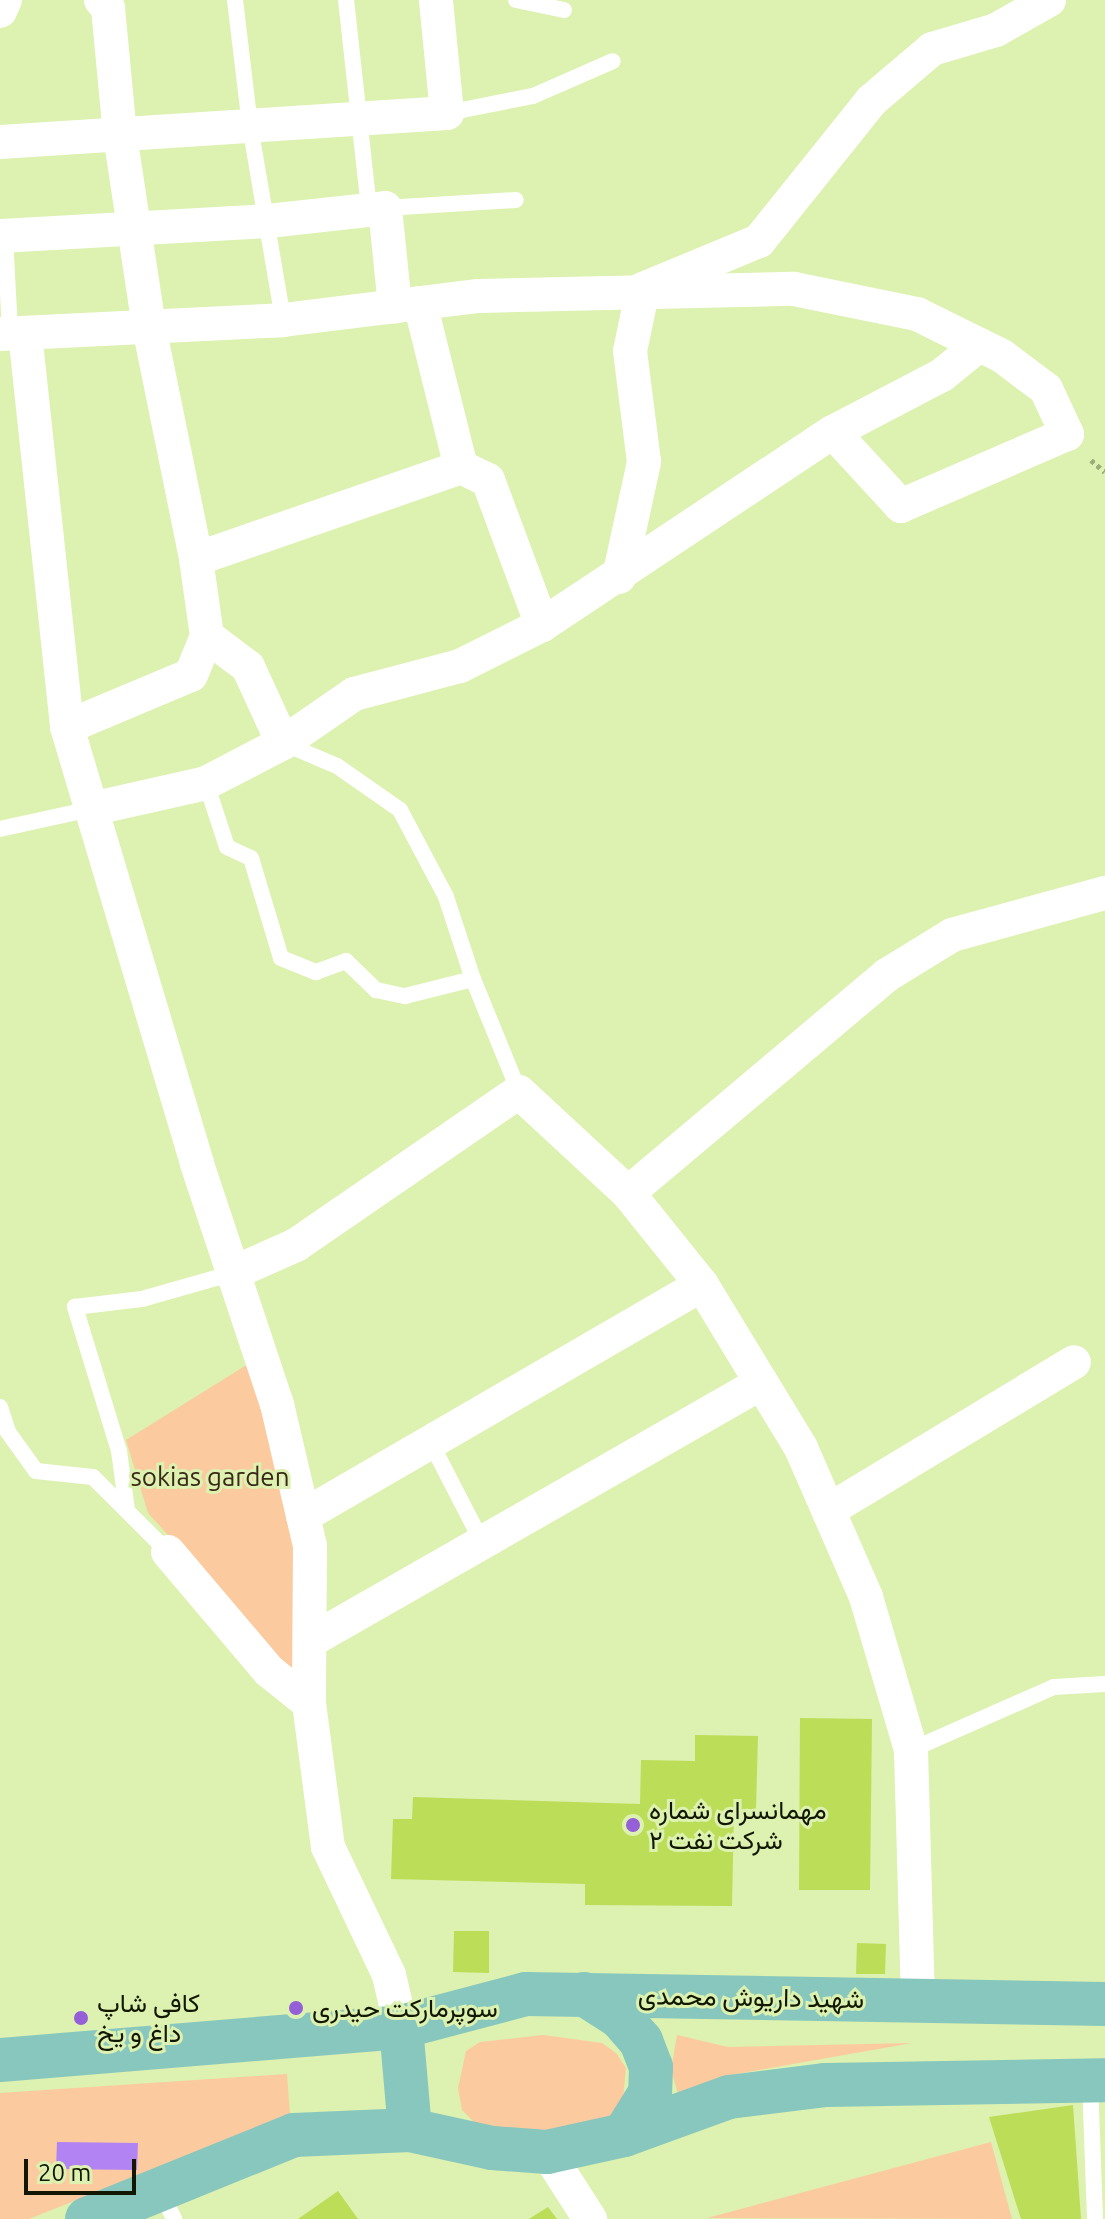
<!DOCTYPE html>
<html>
<head>
<meta charset="utf-8">
<style>
	body { margin:0 }
	#map { position:relative; width:1105px; height:2219px; overflow:hidden; background:#ddf1b0; font-family:Ubuntu,Vazirmatn,sans-serif }
	div>[style] { position:absolute }
	[style*='--x'] { left:calc(var(--x)*1px); top:calc(var(--y)*1px); width:calc(var(--w)*1px); rotate:calc(var(--a)*1deg) }
	.green>* { inset:0; background:#fcca9f }
	.water>* { inset:0; background:#b284f3 }
	.building>* { inset:0; background:#bcdd57 }
	.path>* { height:5px; margin-top:-2.5px; transform-origin:0; background:repeating-linear-gradient(90deg,#9dad79 0 4px,transparent 0 8px) }
	.lane>* { height:16px; margin:-8px; padding:0 8px; transform-origin:8px; border-radius:8px; background:#fff }
	.street>* { height:34px; margin:-17px; padding:0 17px; transform-origin:17px; border-radius:17px; background:#fff }
	.primary>* { height:44px; margin:-22px; padding:0 22px; transform-origin:22px; border-radius:22px; background:#87c7be }
	.dots>* { width:22px; height:22px; translate:-50% -50%; box-sizing:border-box; border:4px solid #ddf1b0; border-radius:50% }
	span { translate:-50% -50%; white-space:nowrap; text-align:center; line-height:1.15; -webkit-text-stroke:6px #ddf1b0; paint-order:stroke }
	.park-label { font-size:26px; color:#3b2818 }
	.poi-label { font-size:26px; color:#111701 }
	.left { translate:0 -50%; text-align:left }
	.street-label { font-size:26px; color:#111701 }
	.scale { position:absolute; left:24px; top:2159px; width:112px; height:36px; box-sizing:border-box; border:4px solid #111701; border-top:0; padding-left:10px; font-size:24px; line-height:28px; white-space:nowrap; color:#111701; -webkit-text-stroke:6px #ddf1b0; paint-order:stroke }
</style>
</head>
<body>
<div id="map">
	<div class="green">
		<div style="clip-path:polygon(253px 1361px,298px 1545px,296px 1676px,148px 1513px,126px 1440px)"></div>
		<div style="clip-path:polygon(543px 2035px,602px 2043px,616px 2053px,626px 2068px,622px 2109px,585px 2130px,509px 2130px,476px 2124px,462px 2110px,458px 2088px,466px 2051px,480px 2042px)"></div>
		<div style="clip-path:polygon(677px 2035px,728px 2047px,912px 2043px,731px 2075px,680px 2100px,671px 2070px)"></div>
		<div style="clip-path:polygon(287px 2074px,290px 2115px,29px 2219px,0 2219px,0 2093px)"></div>
		<div style="clip-path:polygon(991px 2142px,1012px 2219px,707px 2218px)"></div>
	</div>
	<div class="water">
		<div style="clip-path:polygon(57px 2142px,138px 2143px,137px 2170px,56px 2169px)"></div>
	</div>
	<div class="building">
		<div style="clip-path:polygon(800px 1718px,872px 1719px,870px 1890px,799px 1890px)"></div>
		<div style="clip-path:polygon(695px 1735px,758px 1736px,756px 1809px,734px 1809px,732px 1906px,585px 1905px,585px 1884px,391px 1879px,393px 1819px,412px 1819px,413px 1797px,640px 1804px,641px 1760px,695px 1761px)"></div>
		<div style="clip-path:polygon(454px 1931px,489px 1931px,489px 1973px,453px 1972px)"></div>
		<div style="clip-path:polygon(857px 1943px,886px 1944px,885px 1974px,856px 1974px)"></div>
		<div style="clip-path:polygon(1073px 2105px,1081px 2219px,1021px 2219px,989px 2117px)"></div>
		<div style="clip-path:polygon(338px 2191px,358px 2219px,298px 2219px)"></div>
		<div style="clip-path:polygon(548px 2207px,557px 2219px,529px 2219px)"></div>
	</div>
	<div class="path">
		<div style="--x:1091;--y:460;--w:18;--a:41"></div>
	</div>
	<div class="lane">
		<div style="--x:235;--y:0;--w:127;--a:83.2"></div>
		<div style="--x:250;--y:126;--w:197;--a:80.3"></div>
		<div style="--x:346;--y:0;--w:211;--a:83.7"></div>
		<div style="--x:516;--y:0;--w:49;--a:11.8"></div>
		<div style="--x:447;--y:113;--w:88;--a:-11.2"></div>
		<div style="--x:533;--y:96;--w:87;--a:-23.6"></div>
		<div style="--x:385;--y:208;--w:131;--a:-3.5"></div>
		<div style="--x:5;--y:236;--w:97;--a:87"></div>
		<div style="--x:283;--y:743;--w:59;--a:23.1"></div>
		<div style="--x:337;--y:766;--w:77;--a:34.9"></div>
		<div style="--x:400;--y:810;--w:98;--a:62.1"></div>
		<div style="--x:446;--y:897;--w:86;--a:71.8"></div>
		<div style="--x:206;--y:783;--w:67;--a:71.8"></div>
		<div style="--x:227;--y:847;--w:26;--a:25"></div>
		<div style="--x:251;--y:858;--w:104;--a:73.3"></div>
		<div style="--x:281;--y:958;--w:38;--a:22"></div>
		<div style="--x:316;--y:972;--w:32;--a:-20"></div>
		<div style="--x:346;--y:961;--w:42;--a:44"></div>
		<div style="--x:376;--y:990;--w:30;--a:12"></div>
		<div style="--x:405;--y:996;--w:70;--a:-14"></div>
		<div style="--x:473;--y:979;--w:122;--a:67.8"></div>
		<div style="--x:0;--y:829;--w:93;--a:-12.4"></div>
		<div style="--x:0;--y:1407;--w:26;--a:72"></div>
		<div style="--x:8;--y:1432;--w:48;--a:54.3"></div>
		<div style="--x:36;--y:1471;--w:57;--a:6"></div>
		<div style="--x:93;--y:1477;--w:106;--a:45"></div>
		<div style="--x:432;--y:1445;--w:111;--a:62.7"></div>
		<div style="--x:127;--y:1510;--w:60;--a:-97.7"></div>
		<div style="--x:119;--y:1451;--w:151;--a:-107"></div>
		<div style="--x:75;--y:1307;--w:67;--a:-6.8"></div>
		<div style="--x:142;--y:1299;--w:95;--a:-15.9"></div>
		<div style="--x:911;--y:1750;--w:156;--a:-23.8"></div>
		<div style="--x:1054;--y:1687;--w:51;--a:-3.4"></div>
		<div style="--x:1090;--y:2081;--w:138;--a:87.9"></div>
		<div style="--x:160;--y:2191;--w:31;--a:63"></div>
	</div>
	<div class="street">
		<div style="--x:101;--y:0;--w:11;--a:49"></div>
		<div style="--x:108;--y:8;--w:128;--a:84.6"></div>
		<div style="--x:120;--y:135;--w:194;--a:81.4"></div>
		<div style="--x:149;--y:327;--w:237;--a:78.5"></div>
		<div style="--x:0;--y:11;--w:12;--a:-66"></div>
		<div style="--x:0;--y:142;--w:448;--a:-3.7"></div>
		<div style="--x:447;--y:113;--w:114;--a:-95.6"></div>
		<div style="--x:0;--y:236;--w:268;--a:-3.2"></div>
		<div style="--x:268;--y:221;--w:118;--a:-6.3"></div>
		<div style="--x:385;--y:208;--w:99;--a:84.2"></div>
		<div style="--x:420;--y:303;--w:169;--a:76"></div>
		<div style="--x:461;--y:467;--w:30;--a:26"></div>
		<div style="--x:488;--y:480;--w:155;--a:69.6"></div>
		<div style="--x:25;--y:333;--w:396;--a:83.9"></div>
		<div style="--x:67;--y:727;--w:456;--a:73.4"></div>
		<div style="--x:197;--y:1164;--w:253;--a:71.6"></div>
		<div style="--x:277;--y:1404;--w:146;--a:76.9"></div>
		<div style="--x:310;--y:1546;--w:157;--a:90.4"></div>
		<div style="--x:309;--y:1703;--w:145;--a:82.5"></div>
		<div style="--x:328;--y:1847;--w:142;--a:64.5"></div>
		<div style="--x:389;--y:1975;--w:53;--a:77"></div>
		<div style="--x:0;--y:334;--w:283;--a:-2.8"></div>
		<div style="--x:283;--y:320;--w:197;--a:-7"></div>
		<div style="--x:479;--y:296;--w:315;--a:-1.3"></div>
		<div style="--x:794;--y:289;--w:126;--a:11.5"></div>
		<div style="--x:917;--y:314;--w:95;--a:26.3"></div>
		<div style="--x:1002;--y:356;--w:55;--a:36.9"></div>
		<div style="--x:1046;--y:389;--w:50;--a:65"></div>
		<div style="--x:1067;--y:434;--w:181;--a:156.6"></div>
		<div style="--x:901;--y:506;--w:100;--a:-132.6"></div>
		<div style="--x:833;--y:432;--w:123;--a:-27.6"></div>
		<div style="--x:942;--y:375;--w:48;--a:-39"></div>
		<div style="--x:619;--y:577;--w:118;--a:-77.7"></div>
		<div style="--x:644;--y:462;--w:112;--a:-97.2"></div>
		<div style="--x:630;--y:351;--w:63;--a:-78.2"></div>
		<div style="--x:643;--y:289;--w:126;--a:-22.5"></div>
		<div style="--x:759;--y:241;--w:179;--a:-51.3"></div>
		<div style="--x:871;--y:101;--w:80;--a:-40.4"></div>
		<div style="--x:932;--y:49;--w:67;--a:-16.5"></div>
		<div style="--x:996;--y:30;--w:61;--a:-29.5"></div>
		<div style="--x:67;--y:727;--w:134;--a:-22.8"></div>
		<div style="--x:191;--y:675;--w:42;--a:-67.7"></div>
		<div style="--x:283;--y:743;--w:84;--a:-114.7"></div>
		<div style="--x:248;--y:667;--w:51;--a:-142.9"></div>
		<div style="--x:207;--y:636;--w:78;--a:-98.1"></div>
		<div style="--x:196;--y:559;--w:281;--a:-19.1"></div>
		<div style="--x:91;--y:809;--w:118;--a:-12.7"></div>
		<div style="--x:206;--y:783;--w:87;--a:-27.5"></div>
		<div style="--x:283;--y:743;--w:86;--a:-34.6"></div>
		<div style="--x:354;--y:694;--w:110;--a:-14.8"></div>
		<div style="--x:460;--y:666;--w:92;--a:-26.6"></div>
		<div style="--x:542;--y:625;--w:349;--a:-33.6"></div>
		<div style="--x:628;--y:1193;--w:118;--a:51.2"></div>
		<div style="--x:702;--y:1285;--w:191;--a:58.7"></div>
		<div style="--x:801;--y:1448;--w:163;--a:66.4"></div>
		<div style="--x:866;--y:1597;--w:159;--a:73.6"></div>
		<div style="--x:911;--y:1750;--w:252;--a:88.4"></div>
		<div style="--x:233;--y:1273;--w:69;--a:-24"></div>
		<div style="--x:296;--y:1245;--w:270;--a:-34.5"></div>
		<div style="--x:519;--y:1092;--w:149;--a:42.8"></div>
		<div style="--x:628;--y:1193;--w:339;--a:-40.1"></div>
		<div style="--x:887;--y:975;--w:76;--a:-31.6"></div>
		<div style="--x:952;--y:935;--w:159;--a:-15.4"></div>
		<div style="--x:829;--y:1510;--w:286;--a:-31.1"></div>
		<div style="--x:303;--y:1516;--w:461;--a:-30.1"></div>
		<div style="--x:168;--y:1552;--w:156;--a:49.7"></div>
		<div style="--x:269;--y:1671;--w:51;--a:38.7"></div>
		<div style="--x:310;--y:1641;--w:520;--a:-29.77"></div>
		<div style="--x:547;--y:2152;--w:80;--a:57.3"></div>
	</div>
	<div class="primary">
		<div style="--x:584;--y:1994;--w:43;--a:32.6"></div>
		<div style="--x:620;--y:2017;--w:32;--a:49"></div>
		<div style="--x:641;--y:2041;--w:28;--a:69"></div>
		<div style="--x:651;--y:2067;--w:26;--a:92"></div>
		<div style="--x:650;--y:2093;--w:49;--a:121.8"></div>
		<div style="--x:401;--y:2027;--w:103;--a:85"></div>
		<div style="--x:0;--y:2060;--w:402;--a:-4.7"></div>
		<div style="--x:401;--y:2027;--w:129;--a:-14.8"></div>
		<div style="--x:526;--y:1994;--w:579;--a:0.99"></div>
		<div style="--x:87;--y:2219;--w:223;--a:-22.1"></div>
		<div style="--x:294;--y:2135;--w:116;--a:-2.5"></div>
		<div style="--x:410;--y:2130;--w:84;--a:12.4"></div>
		<div style="--x:492;--y:2148;--w:55;--a:4.2"></div>
		<div style="--x:547;--y:2152;--w:79;--a:-12.4"></div>
		<div style="--x:624;--y:2135;--w:112;--a:-19.9"></div>
		<div style="--x:729;--y:2097;--w:98;--a:-7.1"></div>
		<div style="--x:826;--y:2085;--w:279;--a:-1"></div>
	</div>
	<div class="dots">
		<div style="left:633px;top:1825px;background:#955fd8"></div>
		<div style="left:296px;top:2008px;background:#955fd8"></div>
		<div style="left:81px;top:2018px;background:#955fd8"></div>
	</div>
	<div class="park-label">
		<span style="left:210px;top:1477px">sokias garden</span>
	</div>
	<div class="poi-label">
		<span class="left" style="left:649px;top:1825px">مهمانسرای شماره<br>۲ شرکت نفت</span>
		<span class="left" style="left:97px;top:2018px">کافی شاپ<br>داغ و یخ</span>
		<span class="left" style="left:312px;top:2008px">سوپرمارکت حیدری</span>
	</div>
	<div class="street-label">
		<span style="left:751px;top:1997px;rotate:1deg">شهید داریوش محمدی</span>
	</div>
	<div class="scale">20 m</div>
</div>
</body>
</html>
